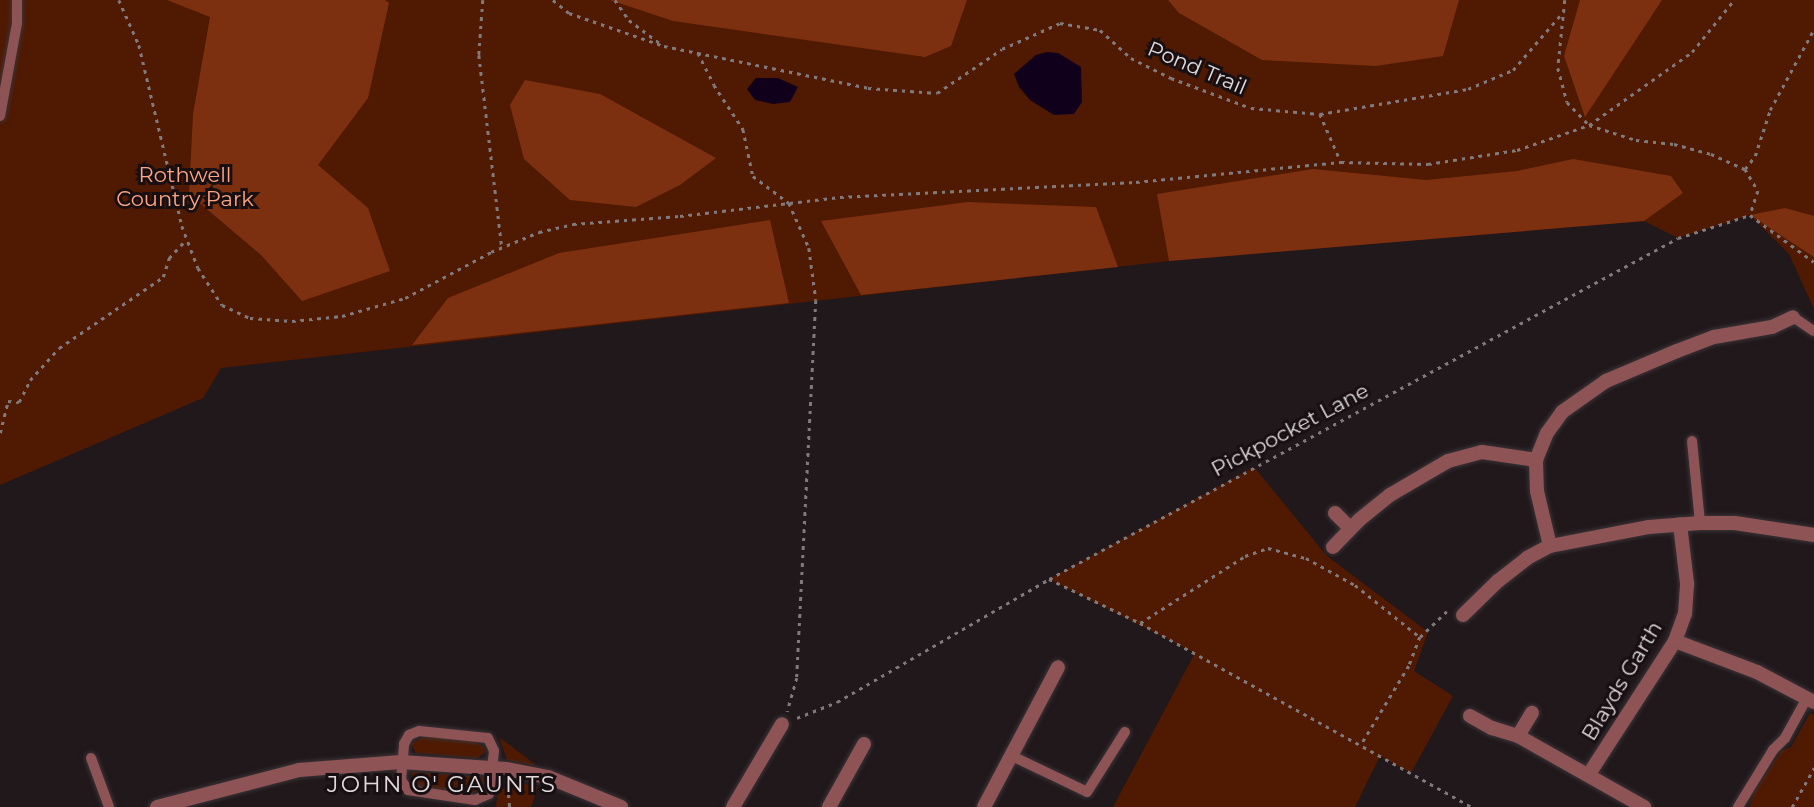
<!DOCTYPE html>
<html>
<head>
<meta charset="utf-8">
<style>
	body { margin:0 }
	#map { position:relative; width:1814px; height:807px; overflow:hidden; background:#20181b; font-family:Montserrat,sans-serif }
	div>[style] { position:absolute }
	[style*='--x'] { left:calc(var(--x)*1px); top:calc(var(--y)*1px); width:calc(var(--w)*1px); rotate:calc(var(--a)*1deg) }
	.green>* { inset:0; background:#501902 }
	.forest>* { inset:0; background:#7c3010 }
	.water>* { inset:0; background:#11001c }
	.path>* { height:2.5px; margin-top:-1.25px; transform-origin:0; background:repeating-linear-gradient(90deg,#817a7c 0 3.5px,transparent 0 8.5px) }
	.roads { filter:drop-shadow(0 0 2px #3b3336) drop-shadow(0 0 2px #3b3336) }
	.service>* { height:10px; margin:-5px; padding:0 5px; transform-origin:5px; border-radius:5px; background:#8d5355 }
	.minor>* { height:14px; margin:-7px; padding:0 7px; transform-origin:7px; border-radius:7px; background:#8d5355 }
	span { translate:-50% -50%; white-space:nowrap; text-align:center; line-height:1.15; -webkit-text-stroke:6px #170f12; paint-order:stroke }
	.street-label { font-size:21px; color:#e0dadc }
	.park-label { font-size:21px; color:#fda584 }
	.neighbourhood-label { font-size:23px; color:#e0dadc; letter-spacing:2px }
</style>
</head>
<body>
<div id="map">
	<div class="green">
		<div style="clip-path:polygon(0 0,1814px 0,1814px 309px,1789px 254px,1750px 215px,1678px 238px,1644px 221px,1169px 261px,221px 368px,203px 398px,0 485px)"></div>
		<div style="clip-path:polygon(1254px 467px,1327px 556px,1428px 632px,1414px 671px,1453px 696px,1411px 773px,1380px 756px,1355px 807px,1113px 807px,1195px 653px,1049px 579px)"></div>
		<div style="clip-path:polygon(1810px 713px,1814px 715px,1814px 807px,1749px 807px,1755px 791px,1781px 751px,1791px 747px)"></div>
		<div style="clip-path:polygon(426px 735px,469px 739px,484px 747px,486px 752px,477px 758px,416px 753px,411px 744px)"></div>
		<div style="clip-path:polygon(499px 737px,537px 766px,507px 760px)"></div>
		<div style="clip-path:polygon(412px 772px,483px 777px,485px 786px,471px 794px,424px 790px,410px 781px)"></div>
		<div style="clip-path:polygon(512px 781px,538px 787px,531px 807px,496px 807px,498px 788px,510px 790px)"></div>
	</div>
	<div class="forest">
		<div style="clip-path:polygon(167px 0,385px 0,389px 3px,368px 98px,318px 165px,368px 208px,390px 271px,302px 301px,261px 255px,189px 194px,193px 114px,210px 17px)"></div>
		<div style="clip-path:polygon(610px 0,967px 0,951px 46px,925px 57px,673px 21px)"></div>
		<div style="clip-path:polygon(1168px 0,1459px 0,1443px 56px,1376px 66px,1262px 60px,1179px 13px)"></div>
		<div style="clip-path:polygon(1580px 0,1662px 0,1585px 117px,1564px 56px)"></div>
		<div style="clip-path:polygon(525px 80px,600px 94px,716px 158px,680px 185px,636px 207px,570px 200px,524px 159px,510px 105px)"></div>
		<div style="clip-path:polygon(1573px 159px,1671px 176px,1683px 193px,1644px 221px,1169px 261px,1157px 194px,1313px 169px,1426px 180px,1517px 171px)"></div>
		<div style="clip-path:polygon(968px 202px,1096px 207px,1118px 267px,861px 295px,821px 221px)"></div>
		<div style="clip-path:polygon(1785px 208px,1814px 216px,1814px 257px,1750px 215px)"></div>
		<div style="clip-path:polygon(770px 220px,789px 303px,412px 345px,448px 298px,559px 253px)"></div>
	</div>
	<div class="water">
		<div style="clip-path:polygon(1047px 52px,1058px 53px,1081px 67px,1082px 102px,1074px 114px,1054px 115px,1030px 100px,1019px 87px,1014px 74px,1036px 55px)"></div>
		<div style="clip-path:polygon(756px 78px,778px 78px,798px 87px,790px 102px,773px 104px,755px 100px,747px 89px)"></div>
	</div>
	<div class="path">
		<div style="--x:119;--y:0;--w:49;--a:66"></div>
		<div style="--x:139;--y:45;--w:186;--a:76.6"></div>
		<div style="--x:182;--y:226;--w:45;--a:69.1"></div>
		<div style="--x:198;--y:268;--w:44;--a:57"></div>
		<div style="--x:222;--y:305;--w:31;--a:25"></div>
		<div style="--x:250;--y:318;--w:42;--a:4.1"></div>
		<div style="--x:292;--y:321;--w:50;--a:-5.7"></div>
		<div style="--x:342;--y:316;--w:66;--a:-15.9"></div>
		<div style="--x:405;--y:298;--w:98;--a:-28.1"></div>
		<div style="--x:491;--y:252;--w:52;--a:-22.6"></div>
		<div style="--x:539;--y:232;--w:35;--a:-13"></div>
		<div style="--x:573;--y:224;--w:107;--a:-4.3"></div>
		<div style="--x:680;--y:216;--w:161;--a:-6.8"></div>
		<div style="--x:840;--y:197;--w:296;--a:-2.9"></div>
		<div style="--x:1136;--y:182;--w:206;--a:-5.6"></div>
		<div style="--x:483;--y:0;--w:55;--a:94.2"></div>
		<div style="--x:479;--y:55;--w:193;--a:83.2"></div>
		<div style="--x:553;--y:0;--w:21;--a:39"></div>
		<div style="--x:569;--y:13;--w:101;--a:19.2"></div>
		<div style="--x:664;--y:46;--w:208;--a:11.6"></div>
		<div style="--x:868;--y:88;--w:69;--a:4.1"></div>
		<div style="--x:937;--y:93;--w:78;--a:-34.1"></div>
		<div style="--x:1002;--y:49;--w:64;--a:-24.1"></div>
		<div style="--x:1060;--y:23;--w:41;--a:9.9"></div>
		<div style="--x:1100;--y:30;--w:42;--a:42.1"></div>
		<div style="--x:1131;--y:58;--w:45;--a:26.6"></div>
		<div style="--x:1171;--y:78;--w:85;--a:20.6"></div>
		<div style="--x:1251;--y:108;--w:69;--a:5"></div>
		<div style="--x:1320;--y:114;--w:52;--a:66.4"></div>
		<div style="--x:1341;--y:162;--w:87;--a:1.3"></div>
		<div style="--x:1428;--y:164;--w:90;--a:-8.9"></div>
		<div style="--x:1517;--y:150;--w:76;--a:-19.1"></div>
		<div style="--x:1589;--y:125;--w:49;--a:17.7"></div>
		<div style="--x:1636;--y:140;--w:38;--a:6"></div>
		<div style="--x:1674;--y:144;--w:38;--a:15"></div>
		<div style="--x:1711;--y:154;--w:37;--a:24"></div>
		<div style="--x:1745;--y:169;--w:26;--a:59"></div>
		<div style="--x:1758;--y:191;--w:25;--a:108"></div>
		<div style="--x:615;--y:0;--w:24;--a:55"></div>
		<div style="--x:629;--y:20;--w:39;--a:37"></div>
		<div style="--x:1565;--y:0;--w:68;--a:95.9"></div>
		<div style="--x:1558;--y:68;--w:35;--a:75"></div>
		<div style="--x:1567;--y:102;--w:32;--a:46"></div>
		<div style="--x:1589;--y:125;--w:126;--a:-35.3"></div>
		<div style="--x:1692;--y:52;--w:67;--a:-51.1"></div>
		<div style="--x:698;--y:53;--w:36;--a:63"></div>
		<div style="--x:714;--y:85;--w:53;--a:56.6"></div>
		<div style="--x:743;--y:129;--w:48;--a:78"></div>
		<div style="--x:753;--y:176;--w:45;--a:36.9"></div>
		<div style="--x:789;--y:203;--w:49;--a:66"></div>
		<div style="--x:809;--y:248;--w:52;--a:82.3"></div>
		<div style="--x:816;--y:300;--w:378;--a:92.9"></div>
		<div style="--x:797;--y:678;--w:35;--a:106"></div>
		<div style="--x:1320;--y:114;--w:150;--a:-9.6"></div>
		<div style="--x:1468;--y:89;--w:49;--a:-22.9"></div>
		<div style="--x:1513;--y:70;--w:78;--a:-49.2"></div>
		<div style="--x:1745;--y:169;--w:16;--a:-52"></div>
		<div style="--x:1755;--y:156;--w:48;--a:-71.9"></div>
		<div style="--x:1770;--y:110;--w:92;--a:-61.5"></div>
		<div style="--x:0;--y:433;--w:33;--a:-76"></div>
		<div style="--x:8;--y:401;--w:11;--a:5"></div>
		<div style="--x:19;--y:402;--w:25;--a:-63"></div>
		<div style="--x:30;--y:380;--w:43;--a:-47.8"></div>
		<div style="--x:59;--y:348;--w:126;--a:-34.3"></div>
		<div style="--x:163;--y:277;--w:20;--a:-72"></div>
		<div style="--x:169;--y:258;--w:25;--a:-47"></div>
		<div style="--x:1049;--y:579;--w:101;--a:25.8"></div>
		<div style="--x:1140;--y:623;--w:380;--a:29"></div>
		<div style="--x:1140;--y:623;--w:125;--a:-32.5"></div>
		<div style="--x:1245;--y:556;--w:24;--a:-19"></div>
		<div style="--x:1268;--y:548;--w:39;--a:15"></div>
		<div style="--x:1306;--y:558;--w:56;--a:28.9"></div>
		<div style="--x:1355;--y:585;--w:83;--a:38.7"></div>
		<div style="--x:1420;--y:637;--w:31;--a:111"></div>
		<div style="--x:1409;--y:666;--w:92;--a:121.3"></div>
		<div style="--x:1420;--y:637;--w:37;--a:-44"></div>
		<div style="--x:797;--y:718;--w:43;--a:-21.8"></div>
		<div style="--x:837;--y:702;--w:245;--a:-30.1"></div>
		<div style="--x:1049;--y:579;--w:715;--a:-28.46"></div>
		<div style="--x:1678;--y:238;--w:76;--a:-17.7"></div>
		<div style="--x:1750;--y:215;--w:79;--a:36.3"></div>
		<div style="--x:508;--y:786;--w:21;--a:85"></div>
		<div style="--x:1792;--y:807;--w:45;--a:-60.6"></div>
	</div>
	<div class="roads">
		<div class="service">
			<div style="--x:0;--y:116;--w:95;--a:-79.6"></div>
			<div style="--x:17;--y:23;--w:23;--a:-90"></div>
			<div style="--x:1793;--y:317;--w:25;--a:34"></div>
			<div style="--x:1692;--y:441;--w:82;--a:84.4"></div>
			<div style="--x:419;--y:731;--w:69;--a:5.8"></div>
			<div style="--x:488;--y:738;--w:14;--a:65"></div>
			<div style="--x:494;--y:751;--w:43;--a:96.6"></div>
			<div style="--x:489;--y:794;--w:15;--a:157"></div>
			<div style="--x:475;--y:800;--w:68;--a:-171.5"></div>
			<div style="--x:408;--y:790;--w:12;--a:-125"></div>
			<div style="--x:401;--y:780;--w:36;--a:-85"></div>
			<div style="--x:404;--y:744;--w:10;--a:-61"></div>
			<div style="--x:409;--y:735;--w:11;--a:-22"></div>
			<div style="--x:1012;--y:756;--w:83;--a:25.6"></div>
			<div style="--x:1087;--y:792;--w:71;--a:-57.7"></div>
			<div style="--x:91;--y:758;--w:52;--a:69.8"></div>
			<div style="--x:1738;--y:807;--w:67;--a:-58.4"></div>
			<div style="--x:1773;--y:750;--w:17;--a:-45"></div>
			<div style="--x:1785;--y:738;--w:46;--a:-61.2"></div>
		</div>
		<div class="minor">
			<div style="--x:1335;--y:513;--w:21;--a:45"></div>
			<div style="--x:1550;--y:546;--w:57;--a:-103.3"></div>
			<div style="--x:1537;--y:491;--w:31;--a:-92"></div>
			<div style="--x:1536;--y:460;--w:29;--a:-68"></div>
			<div style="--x:1547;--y:433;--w:26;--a:-54"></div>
			<div style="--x:1562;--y:412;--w:54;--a:-35.2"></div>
			<div style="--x:1606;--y:381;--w:77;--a:-22.9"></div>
			<div style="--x:1677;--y:351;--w:40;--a:-21"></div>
			<div style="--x:1714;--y:337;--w:59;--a:-9.8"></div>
			<div style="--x:1772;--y:327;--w:23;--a:-25"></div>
			<div style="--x:1333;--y:547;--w:37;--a:-46"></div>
			<div style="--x:1359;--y:520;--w:40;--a:-39"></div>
			<div style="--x:1390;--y:495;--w:67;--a:-30.4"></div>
			<div style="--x:1448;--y:461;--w:35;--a:-15"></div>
			<div style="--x:1482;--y:452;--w:55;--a:8.4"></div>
			<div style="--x:1463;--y:615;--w:49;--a:-44.2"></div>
			<div style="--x:1498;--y:581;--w:37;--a:-38"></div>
			<div style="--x:1527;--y:558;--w:26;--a:-28"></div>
			<div style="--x:1550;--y:546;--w:101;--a:-10.9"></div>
			<div style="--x:1649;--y:527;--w:51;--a:-4.5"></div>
			<div style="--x:1700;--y:523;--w:35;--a:0"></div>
			<div style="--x:1735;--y:523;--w:80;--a:8.6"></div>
			<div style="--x:1675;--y:641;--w:88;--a:20.7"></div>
			<div style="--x:1757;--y:672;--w:64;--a:27.8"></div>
			<div style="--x:1470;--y:716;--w:25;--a:29"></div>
			<div style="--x:1492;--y:728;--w:27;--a:17"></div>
			<div style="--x:1518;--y:736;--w:145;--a:29.4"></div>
			<div style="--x:1518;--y:736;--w:27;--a:-59"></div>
			<div style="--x:1589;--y:774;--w:158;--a:-57.1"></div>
			<div style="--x:1675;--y:641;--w:29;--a:-70"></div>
			<div style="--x:1685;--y:614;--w:31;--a:-86"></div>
			<div style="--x:1687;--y:583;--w:59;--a:-96.8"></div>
			<div style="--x:157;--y:807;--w:147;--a:-14.6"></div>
			<div style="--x:299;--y:770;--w:102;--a:-4.5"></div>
			<div style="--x:401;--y:762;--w:105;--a:3.8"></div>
			<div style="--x:506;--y:769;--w:43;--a:10.8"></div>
			<div style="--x:548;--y:777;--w:79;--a:22.3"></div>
			<div style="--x:733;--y:807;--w:96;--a:-59.4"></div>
			<div style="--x:829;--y:807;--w:72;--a:-60.9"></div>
			<div style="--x:984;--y:807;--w:158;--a:-62.1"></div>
		</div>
	</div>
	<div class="street-label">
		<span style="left:1197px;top:68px;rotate:23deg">Pond Trail</span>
		<span style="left:1290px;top:430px;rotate:-28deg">Pickpocket Lane</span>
		<span style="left:1622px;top:681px;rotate:-59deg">Blayds Garth</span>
	</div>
	<div class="park-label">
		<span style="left:185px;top:187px">Rothwell<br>Country Park</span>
	</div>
	<div class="neighbourhood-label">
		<span style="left:442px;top:784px">JOHN O' GAUNTS</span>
	</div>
</div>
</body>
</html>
